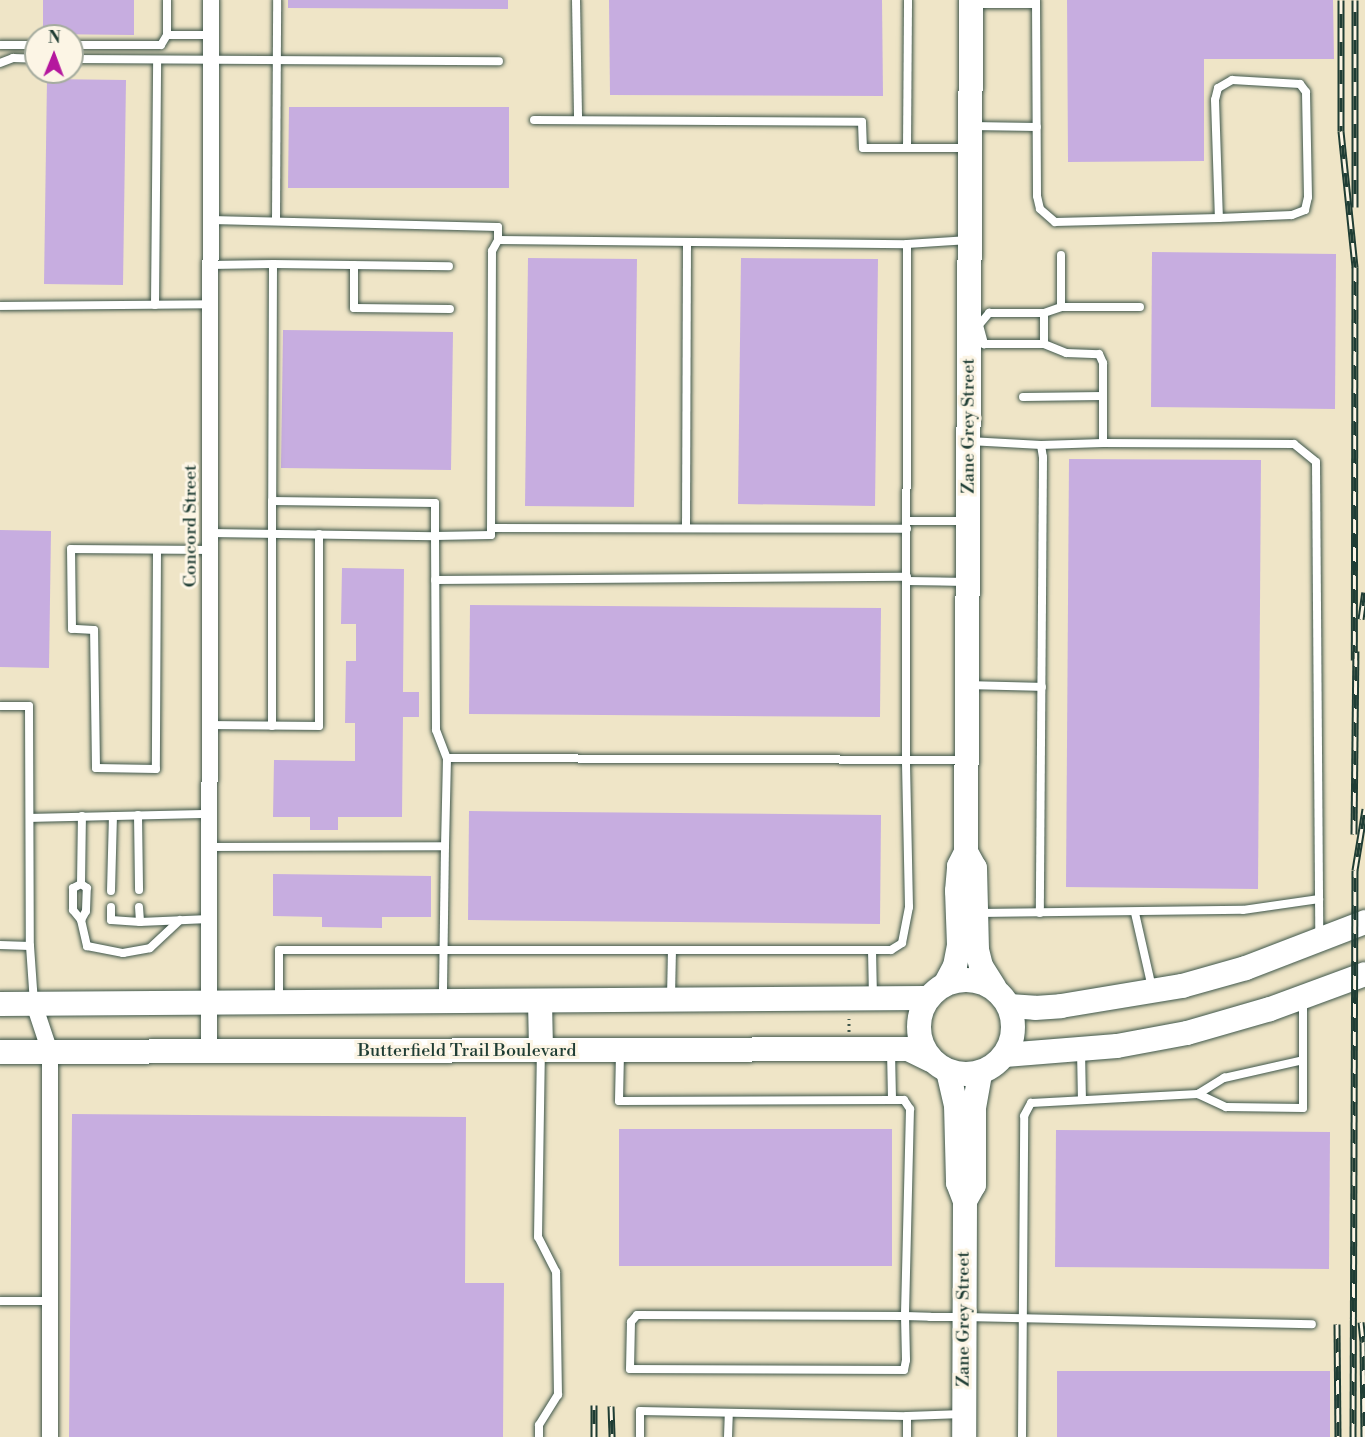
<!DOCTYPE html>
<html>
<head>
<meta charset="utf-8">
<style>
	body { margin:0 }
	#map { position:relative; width:1365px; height:1437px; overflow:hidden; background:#efe5c7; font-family:"Libre Bodoni",serif }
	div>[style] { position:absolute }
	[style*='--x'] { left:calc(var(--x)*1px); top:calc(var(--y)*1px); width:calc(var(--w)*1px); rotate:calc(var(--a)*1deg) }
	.building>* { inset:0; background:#c7ade0 }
	.path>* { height:3px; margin-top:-1.5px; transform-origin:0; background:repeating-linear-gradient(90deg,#3e564a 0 1.5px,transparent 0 6px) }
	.roads { filter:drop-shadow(0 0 2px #3e564a) drop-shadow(0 0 2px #3e564a) }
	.lane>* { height:8px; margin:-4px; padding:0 4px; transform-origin:4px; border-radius:4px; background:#fff }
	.street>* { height:16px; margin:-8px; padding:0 8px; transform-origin:8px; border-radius:8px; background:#fff }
	.secondary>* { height:24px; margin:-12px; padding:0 12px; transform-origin:12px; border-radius:12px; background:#fff }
	.secondary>.ring { margin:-12px; padding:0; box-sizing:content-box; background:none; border:24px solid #fff; border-radius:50% }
	.rail>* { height:7px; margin-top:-3.5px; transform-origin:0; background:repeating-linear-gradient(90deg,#fcf5e5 0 14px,#1f3d34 0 28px); box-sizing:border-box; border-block:2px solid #1f3d34 }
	span { translate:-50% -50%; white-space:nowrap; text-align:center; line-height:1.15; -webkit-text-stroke:6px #fcf5e5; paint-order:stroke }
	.street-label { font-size:18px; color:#1f3d34 }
	.north { position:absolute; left:24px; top:24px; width:60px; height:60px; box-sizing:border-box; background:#fcf5e5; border:2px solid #a4ab9e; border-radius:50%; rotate:1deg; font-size:16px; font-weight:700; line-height:24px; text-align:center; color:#1f3d34 }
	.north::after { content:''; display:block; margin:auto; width:21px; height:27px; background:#b5179e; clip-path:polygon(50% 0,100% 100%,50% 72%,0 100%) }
</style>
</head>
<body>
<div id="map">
	<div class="building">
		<div style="clip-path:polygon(43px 0,134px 0,134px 35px,43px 34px)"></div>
		<div style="clip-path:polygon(288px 0,508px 0,508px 9px,288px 8px)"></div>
		<div style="clip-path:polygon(609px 0,882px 0,883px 96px,610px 95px)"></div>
		<div style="clip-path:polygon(1067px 0,1333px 0,1334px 59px,1204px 59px,1204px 161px,1068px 162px)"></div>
		<div style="clip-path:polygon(47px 79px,126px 80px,123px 285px,44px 284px)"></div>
		<div style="clip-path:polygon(289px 107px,509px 107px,509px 188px,288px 188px)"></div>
		<div style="clip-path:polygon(1152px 252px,1336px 254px,1335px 409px,1151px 407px)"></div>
		<div style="clip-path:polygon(528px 258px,637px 259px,634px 507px,525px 506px)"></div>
		<div style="clip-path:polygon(741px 258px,878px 259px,875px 506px,738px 504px)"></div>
		<div style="clip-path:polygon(283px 330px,453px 332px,451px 470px,281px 468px)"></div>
		<div style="clip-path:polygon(1069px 459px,1261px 460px,1258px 889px,1066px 887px)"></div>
		<div style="clip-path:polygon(0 530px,51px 531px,49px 668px,0 667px)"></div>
		<div style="clip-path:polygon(342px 568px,404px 569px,403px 692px,419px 692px,419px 717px,403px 717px,402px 817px,338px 817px,338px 830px,310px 830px,310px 817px,273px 817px,274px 760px,355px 761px,355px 723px,345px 723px,346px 661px,356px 661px,356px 624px,341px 624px)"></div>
		<div style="clip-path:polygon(470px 605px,881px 608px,880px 717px,469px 714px)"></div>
		<div style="clip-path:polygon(469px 811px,881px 815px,880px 924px,468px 920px)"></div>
		<div style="clip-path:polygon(273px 874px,431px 876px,431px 917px,382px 917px,382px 928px,322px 927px,322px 917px,273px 916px)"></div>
		<div style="clip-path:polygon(72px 1114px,466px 1117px,465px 1283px,504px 1283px,503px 1437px,69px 1437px)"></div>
		<div style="clip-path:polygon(619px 1129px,892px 1129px,892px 1266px,619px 1266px)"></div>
		<div style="clip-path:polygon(1056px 1130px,1330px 1132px,1329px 1269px,1055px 1267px)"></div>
		<div style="clip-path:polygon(1057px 1371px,1330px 1371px,1330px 1437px,1057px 1437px)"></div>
	</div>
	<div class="path">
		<div style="--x:849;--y:1018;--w:14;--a:90"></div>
	</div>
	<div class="roads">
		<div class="lane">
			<div style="--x:576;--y:0;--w:120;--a:89"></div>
			<div style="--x:1036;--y:0;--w:196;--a:89.7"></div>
			<div style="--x:1037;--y:196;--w:13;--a:77"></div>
			<div style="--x:1040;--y:209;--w:20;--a:41"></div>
			<div style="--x:1055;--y:222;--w:164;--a:-1.4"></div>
			<div style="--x:1219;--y:218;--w:73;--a:-2.4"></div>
			<div style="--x:1292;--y:215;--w:14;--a:-21"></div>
			<div style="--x:1305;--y:210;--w:13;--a:-77"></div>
			<div style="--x:1308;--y:197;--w:105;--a:-91.1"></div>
			<div style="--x:1306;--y:92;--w:10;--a:-127"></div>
			<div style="--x:1300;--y:84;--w:68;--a:-176.6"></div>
			<div style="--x:1232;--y:80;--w:16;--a:150"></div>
			<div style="--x:1218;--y:88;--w:12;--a:104"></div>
			<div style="--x:1215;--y:100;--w:118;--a:88.1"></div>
			<div style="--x:974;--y:4;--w:62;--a:0"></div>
			<div style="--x:167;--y:35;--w:44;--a:0"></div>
			<div style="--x:0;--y:45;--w:36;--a:0"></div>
			<div style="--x:72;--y:45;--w:89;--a:0"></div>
			<div style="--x:161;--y:45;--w:12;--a:-59"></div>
			<div style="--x:167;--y:35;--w:35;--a:-90"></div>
			<div style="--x:72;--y:59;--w:427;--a:0.3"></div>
			<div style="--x:0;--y:63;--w:14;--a:-21"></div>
			<div style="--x:13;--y:58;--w:23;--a:2"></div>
			<div style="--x:534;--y:120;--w:328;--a:0.3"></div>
			<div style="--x:862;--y:122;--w:26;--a:88"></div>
			<div style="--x:863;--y:148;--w:104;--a:0"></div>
			<div style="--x:971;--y:126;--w:66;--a:0.9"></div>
			<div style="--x:907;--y:148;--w:148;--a:-89.6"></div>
			<div style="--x:211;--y:220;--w:287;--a:1.4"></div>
			<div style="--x:498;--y:227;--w:13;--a:90"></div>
			<div style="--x:498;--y:240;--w:409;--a:0.6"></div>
			<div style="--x:907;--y:244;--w:62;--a:-3.7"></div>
			<div style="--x:276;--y:221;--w:221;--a:-89.7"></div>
			<div style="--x:273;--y:264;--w:176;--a:0.7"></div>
			<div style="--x:210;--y:265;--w:63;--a:-0.9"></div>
			<div style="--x:273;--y:264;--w:237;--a:90.2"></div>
			<div style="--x:354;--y:265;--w:43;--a:90"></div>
			<div style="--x:354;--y:308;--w:96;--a:0.6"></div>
			<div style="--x:155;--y:305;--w:245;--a:-89.5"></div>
			<div style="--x:0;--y:306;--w:210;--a:-0.5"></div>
			<div style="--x:1061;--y:307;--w:52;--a:-90"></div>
			<div style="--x:979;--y:325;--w:20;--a:75"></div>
			<div style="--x:984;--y:344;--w:60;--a:0"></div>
			<div style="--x:1044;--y:344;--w:24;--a:22"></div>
			<div style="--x:1066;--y:353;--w:33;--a:2"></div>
			<div style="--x:1099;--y:354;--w:10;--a:66"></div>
			<div style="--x:1103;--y:363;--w:80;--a:90"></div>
			<div style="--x:1103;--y:443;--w:62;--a:178.2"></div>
			<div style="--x:979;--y:325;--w:16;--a:-50"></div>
			<div style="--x:989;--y:313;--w:55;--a:0"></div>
			<div style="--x:1044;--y:313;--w:18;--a:-19"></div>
			<div style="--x:1061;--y:307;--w:79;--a:0"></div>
			<div style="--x:1044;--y:344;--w:31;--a:-90"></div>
			<div style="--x:1023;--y:397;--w:80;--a:-0.7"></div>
			<div style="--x:969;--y:441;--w:72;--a:3.2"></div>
			<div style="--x:1041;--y:445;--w:12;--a:81"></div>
			<div style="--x:1043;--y:457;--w:456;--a:90.4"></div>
			<div style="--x:1103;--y:443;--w:191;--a:0.3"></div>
			<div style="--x:1294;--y:444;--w:28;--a:39"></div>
			<div style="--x:1316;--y:462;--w:474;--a:89.6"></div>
			<div style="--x:907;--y:521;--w:60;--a:0"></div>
			<div style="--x:491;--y:528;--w:416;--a:0.1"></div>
			<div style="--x:686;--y:528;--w:286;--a:-89.8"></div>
			<div style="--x:210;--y:533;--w:225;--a:0.8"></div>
			<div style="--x:435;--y:536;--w:194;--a:89.7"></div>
			<div style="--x:436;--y:730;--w:30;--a:69"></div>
			<div style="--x:447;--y:758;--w:88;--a:91.3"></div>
			<div style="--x:157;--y:550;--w:219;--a:90.3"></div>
			<div style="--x:156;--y:769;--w:60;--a:-179"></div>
			<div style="--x:96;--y:768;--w:138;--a:-90.8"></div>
			<div style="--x:94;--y:630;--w:22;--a:-177"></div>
			<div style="--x:72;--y:629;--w:80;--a:-90.7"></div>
			<div style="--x:71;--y:549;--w:139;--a:0.4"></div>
			<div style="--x:435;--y:580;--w:472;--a:-0.4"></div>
			<div style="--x:907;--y:581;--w:59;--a:1"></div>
			<div style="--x:970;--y:685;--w:72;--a:1.6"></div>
			<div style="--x:0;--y:706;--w:29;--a:0"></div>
			<div style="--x:29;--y:706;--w:240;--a:89.8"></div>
			<div style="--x:30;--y:946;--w:57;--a:86"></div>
			<div style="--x:210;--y:725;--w:109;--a:0.5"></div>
			<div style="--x:319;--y:726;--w:192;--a:-90"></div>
			<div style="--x:272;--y:726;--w:225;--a:-90"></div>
			<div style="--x:272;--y:501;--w:163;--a:0.7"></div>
			<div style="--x:435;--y:503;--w:33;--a:90"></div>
			<div style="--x:435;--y:536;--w:56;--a:-1"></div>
			<div style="--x:491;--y:535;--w:284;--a:-89.8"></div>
			<div style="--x:492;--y:251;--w:13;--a:-61"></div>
			<div style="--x:447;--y:758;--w:519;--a:0.22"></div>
			<div style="--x:138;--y:815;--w:75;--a:89.2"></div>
			<div style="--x:31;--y:818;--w:179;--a:-1.3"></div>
			<div style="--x:209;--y:847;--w:236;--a:-0.2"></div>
			<div style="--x:445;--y:846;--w:152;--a:90.8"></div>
			<div style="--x:81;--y:884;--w:9;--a:153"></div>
			<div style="--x:73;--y:888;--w:22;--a:90"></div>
			<div style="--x:73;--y:910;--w:13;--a:51"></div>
			<div style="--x:81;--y:920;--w:27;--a:77"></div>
			<div style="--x:87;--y:946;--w:37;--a:11"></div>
			<div style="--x:123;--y:953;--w:27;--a:-10"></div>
			<div style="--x:150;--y:948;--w:41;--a:-43"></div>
			<div style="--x:111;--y:891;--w:75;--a:-88.5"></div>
			<div style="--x:111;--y:907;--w:13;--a:90"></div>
			<div style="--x:111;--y:920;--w:29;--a:4"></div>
			<div style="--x:140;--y:922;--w:69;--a:-2.5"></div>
			<div style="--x:139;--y:907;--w:15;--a:86"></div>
			<div style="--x:979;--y:913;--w:264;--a:-0.7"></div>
			<div style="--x:1243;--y:910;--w:77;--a:-8.2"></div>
			<div style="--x:1135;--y:913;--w:77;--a:77.2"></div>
			<div style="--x:81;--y:920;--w:10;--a:-61"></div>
			<div style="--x:86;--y:911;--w:23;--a:-88"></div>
			<div style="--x:87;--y:888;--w:7;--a:-146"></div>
			<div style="--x:81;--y:884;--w:68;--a:-89.2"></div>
			<div style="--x:0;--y:945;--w:30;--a:2"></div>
			<div style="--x:872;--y:950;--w:19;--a:0"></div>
			<div style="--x:891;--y:950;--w:13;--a:-32"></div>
			<div style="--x:902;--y:943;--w:37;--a:-79"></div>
			<div style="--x:909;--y:907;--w:147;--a:-91.2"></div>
			<div style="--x:906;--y:760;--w:516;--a:-89.89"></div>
			<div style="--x:671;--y:997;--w:47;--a:-88.8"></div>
			<div style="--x:279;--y:1001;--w:51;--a:-90"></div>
			<div style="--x:279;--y:950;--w:593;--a:0"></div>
			<div style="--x:872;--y:950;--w:46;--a:88.8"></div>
			<div style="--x:1081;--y:1050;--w:50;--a:88.9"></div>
			<div style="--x:891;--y:1051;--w:49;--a:88.8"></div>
			<div style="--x:892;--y:1100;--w:12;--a:0"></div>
			<div style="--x:904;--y:1100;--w:11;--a:56"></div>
			<div style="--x:910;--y:1109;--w:207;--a:91.4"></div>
			<div style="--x:905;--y:1316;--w:44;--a:88.7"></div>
			<div style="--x:906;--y:1360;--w:10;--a:101"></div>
			<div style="--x:904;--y:1370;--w:274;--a:-179.8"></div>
			<div style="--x:630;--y:1369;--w:47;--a:-88.8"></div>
			<div style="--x:631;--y:1322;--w:9;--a:-49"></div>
			<div style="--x:637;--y:1315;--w:268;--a:0.2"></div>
			<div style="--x:905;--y:1316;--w:25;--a:2"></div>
			<div style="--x:930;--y:1317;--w:34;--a:0"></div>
			<div style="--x:964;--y:1317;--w:348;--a:1.2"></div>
			<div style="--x:620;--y:1053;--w:48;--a:91.2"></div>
			<div style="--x:619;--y:1101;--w:273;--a:-0.2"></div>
			<div style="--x:1198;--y:1094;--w:31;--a:25"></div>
			<div style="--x:1226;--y:1107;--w:77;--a:0.7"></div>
			<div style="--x:1303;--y:1108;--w:48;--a:-90"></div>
			<div style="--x:0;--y:1301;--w:50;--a:0"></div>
			<div style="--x:539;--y:1437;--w:12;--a:-90"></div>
			<div style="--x:539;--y:1425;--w:36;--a:-58"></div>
			<div style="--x:558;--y:1395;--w:123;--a:-90.9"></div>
			<div style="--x:556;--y:1272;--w:39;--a:-117"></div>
			<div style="--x:538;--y:1237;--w:184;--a:-89.1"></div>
			<div style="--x:640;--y:1437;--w:26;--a:-90"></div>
			<div style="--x:640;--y:1411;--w:267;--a:1.1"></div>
			<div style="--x:728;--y:1437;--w:24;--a:-88"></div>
			<div style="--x:907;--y:1437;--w:21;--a:-90"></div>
			<div style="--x:907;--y:1416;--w:56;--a:-2"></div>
			<div style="--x:1022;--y:1437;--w:321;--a:-89.6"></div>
			<div style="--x:1024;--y:1116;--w:15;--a:-62"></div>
			<div style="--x:1031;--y:1103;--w:167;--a:-3.1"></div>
			<div style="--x:1198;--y:1094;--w:31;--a:-32"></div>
			<div style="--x:1224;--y:1078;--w:81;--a:-12.8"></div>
			<div style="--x:1303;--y:1060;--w:60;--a:-90"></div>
		</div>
		<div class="street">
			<div style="--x:34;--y:1004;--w:51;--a:71.6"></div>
			<div style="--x:50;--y:1052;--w:385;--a:90"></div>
			<div style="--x:209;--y:1053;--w:1053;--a:-89.89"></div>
		</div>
		<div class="secondary">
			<div style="--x:966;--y:852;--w:18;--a:61"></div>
			<div style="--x:975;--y:868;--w:82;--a:88.6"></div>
			<div style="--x:977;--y:950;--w:16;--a:76"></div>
			<div style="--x:981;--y:966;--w:25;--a:58"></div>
			<div class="ring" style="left:919px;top:980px;width:70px;height:70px"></div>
			<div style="--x:946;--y:983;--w:19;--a:-62"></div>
			<div style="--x:955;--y:966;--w:21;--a:-79"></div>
			<div style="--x:959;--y:945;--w:54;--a:-92.1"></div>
			<div style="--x:957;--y:891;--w:25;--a:-85"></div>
			<div style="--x:959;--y:866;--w:16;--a:-63"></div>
			<div style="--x:966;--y:852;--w:852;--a:-89.66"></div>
			<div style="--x:540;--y:1001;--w:49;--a:88.8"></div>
			<div style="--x:0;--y:1004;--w:926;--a:-0.37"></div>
			<div style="--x:1009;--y:1006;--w:26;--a:4"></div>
			<div style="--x:1035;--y:1008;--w:26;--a:-4"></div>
			<div style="--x:1061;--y:1006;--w:123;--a:-9.4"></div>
			<div style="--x:1182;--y:986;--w:66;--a:-15.7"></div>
			<div style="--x:1246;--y:968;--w:128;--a:-21.1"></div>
			<div style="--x:0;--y:1052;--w:908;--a:-0.19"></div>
			<div style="--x:908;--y:1049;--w:25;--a:26"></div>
			<div style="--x:1005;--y:1055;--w:112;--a:-4.6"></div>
			<div style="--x:1117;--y:1046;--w:71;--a:-10.5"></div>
			<div style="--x:1187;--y:1033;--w:86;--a:-16.1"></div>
			<div style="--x:1270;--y:1009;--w:101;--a:-20.2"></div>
			<div style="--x:948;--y:1071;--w:35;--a:77"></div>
			<div style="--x:956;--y:1105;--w:78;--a:88.5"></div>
			<div style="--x:958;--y:1183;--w:19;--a:69"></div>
			<div style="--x:965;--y:1201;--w:236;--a:90.2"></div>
			<div style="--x:965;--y:1201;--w:18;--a:-61"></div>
			<div style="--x:974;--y:1185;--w:77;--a:-90"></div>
			<div style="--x:974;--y:1108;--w:36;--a:-80"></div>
		</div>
	</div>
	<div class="rail">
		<div style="--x:1341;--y:0;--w:131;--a:90"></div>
		<div style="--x:1341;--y:131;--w:137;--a:84.1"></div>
		<div style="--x:1355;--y:267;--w:393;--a:90.1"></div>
		<div style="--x:1355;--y:207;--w:207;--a:-90"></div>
		<div style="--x:1361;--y:619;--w:27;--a:-82"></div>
		<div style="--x:1354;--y:834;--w:183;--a:-89.4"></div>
		<div style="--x:1361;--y:1322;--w:20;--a:84"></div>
		<div style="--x:1363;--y:1342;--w:95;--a:89.4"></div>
		<div style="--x:1337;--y:1324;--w:113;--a:89.5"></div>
		<div style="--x:611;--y:1406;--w:31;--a:88"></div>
		<div style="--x:594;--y:1437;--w:32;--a:-90"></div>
		<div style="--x:1353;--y:1437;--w:567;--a:-89.8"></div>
		<div style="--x:1355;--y:870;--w:62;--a:-80.7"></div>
	</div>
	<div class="street-label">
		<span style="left:969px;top:426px;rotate:-90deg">Zane Grey Street</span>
		<span style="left:191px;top:526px;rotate:-90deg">Concord Street</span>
		<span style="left:467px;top:1051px">Butterfield Trail Boulevard</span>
		<span style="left:964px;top:1319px;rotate:-90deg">Zane Grey Street</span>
	</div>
	<div class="north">N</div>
</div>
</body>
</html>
